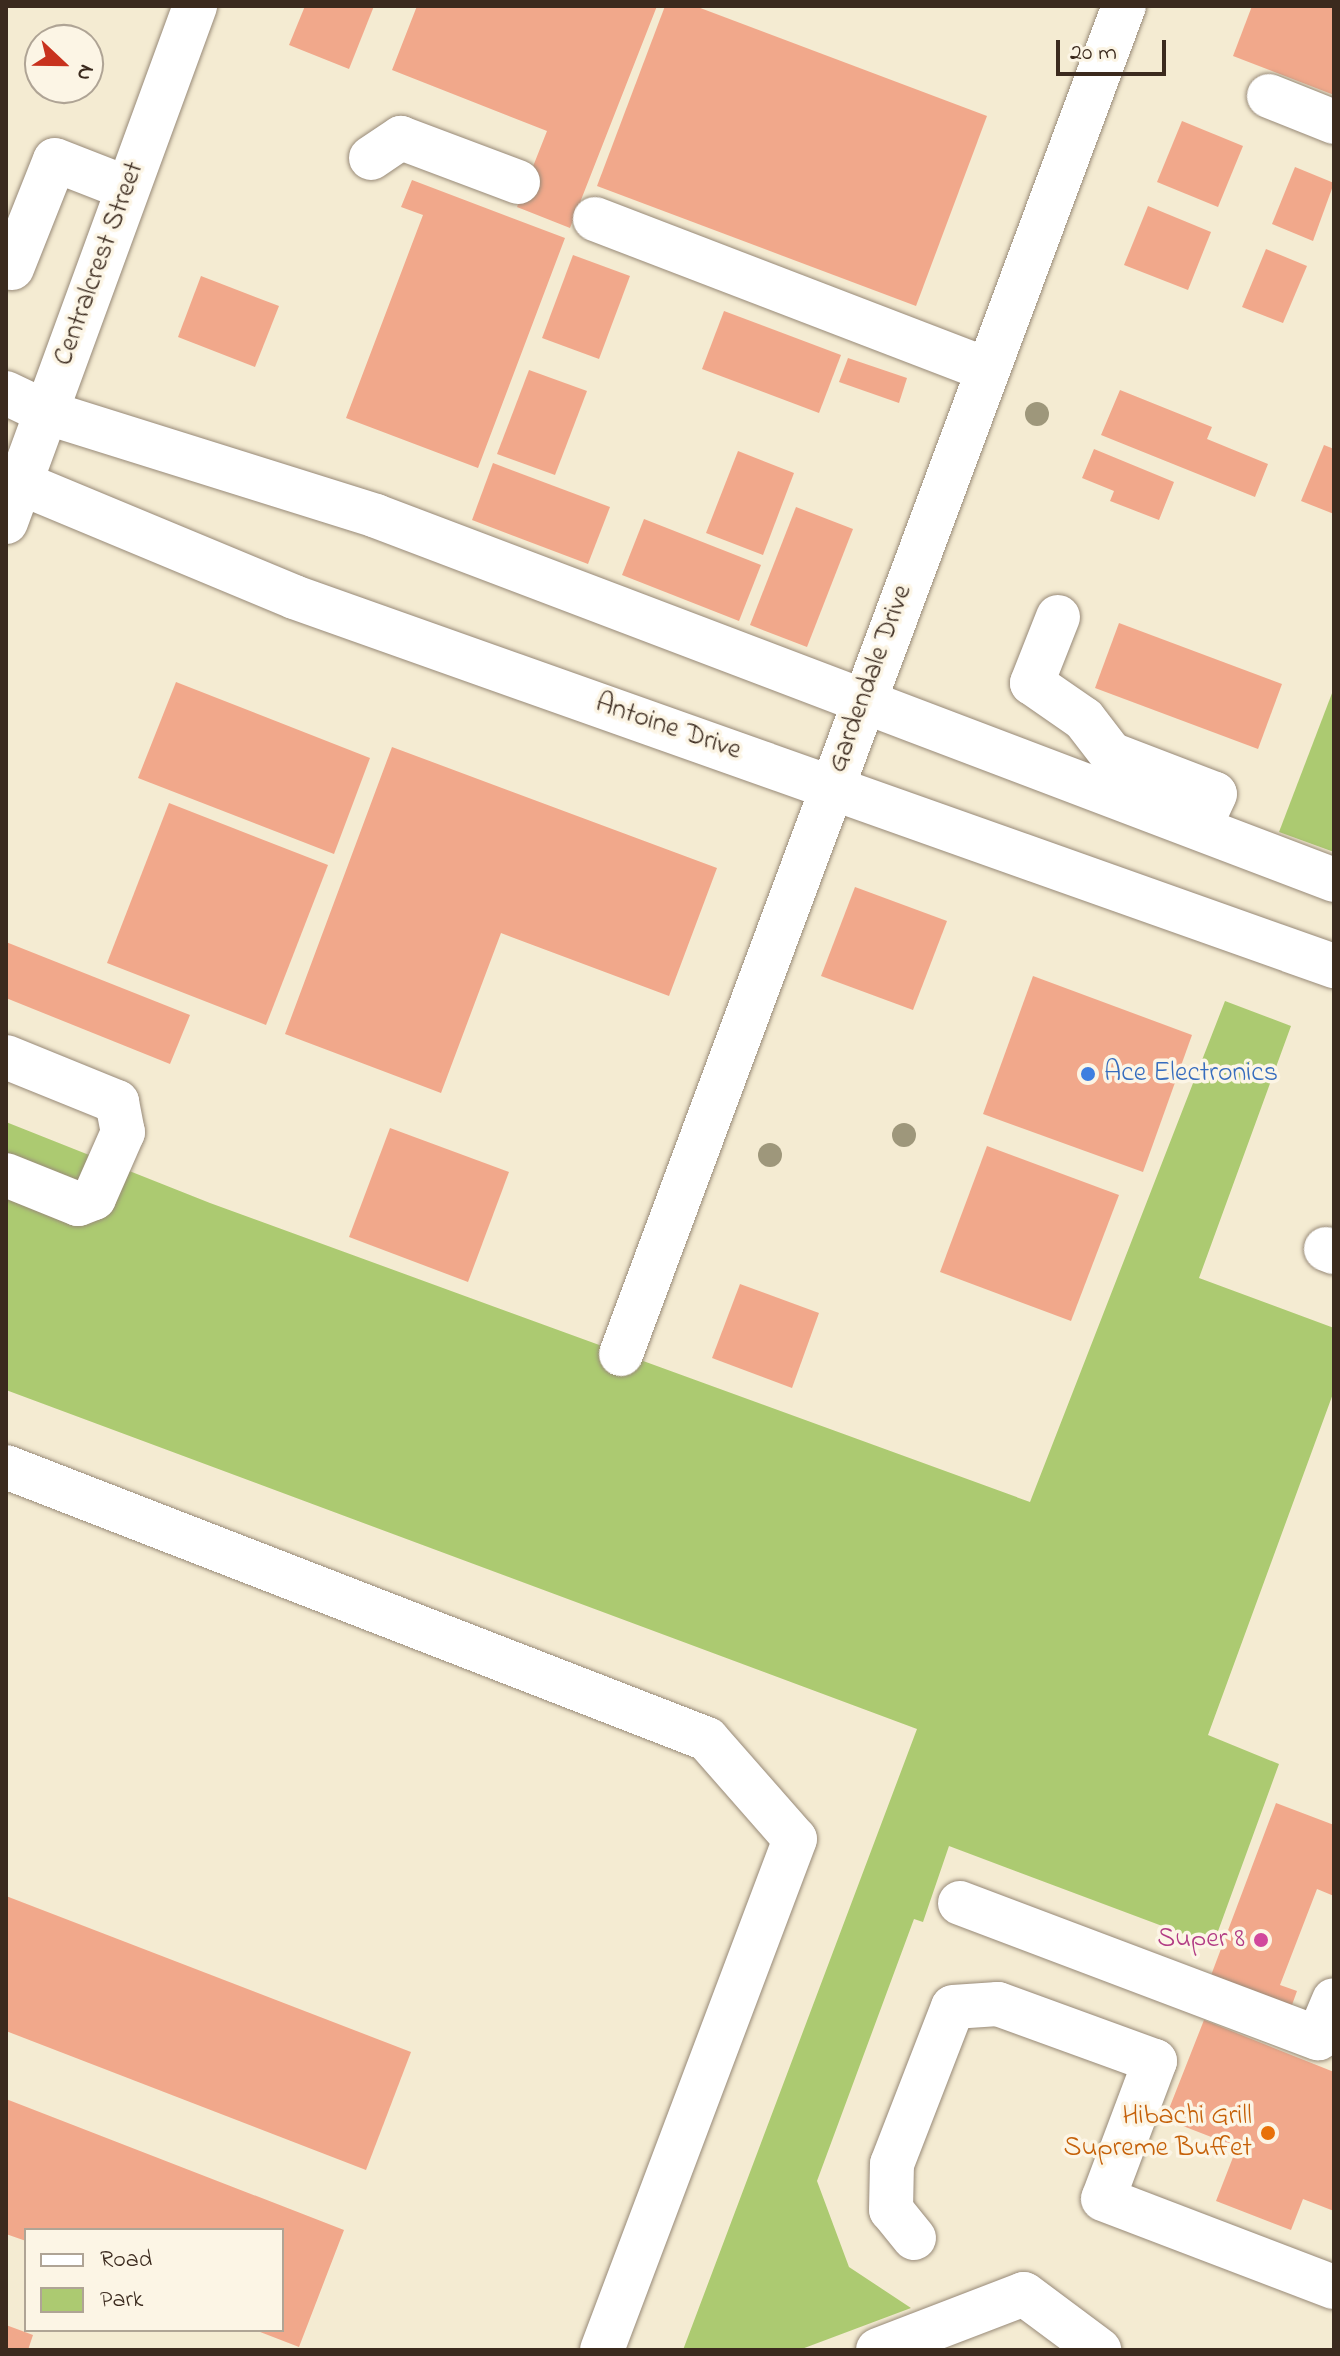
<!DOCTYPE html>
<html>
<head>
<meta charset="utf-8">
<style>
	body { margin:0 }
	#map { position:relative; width:1340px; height:2356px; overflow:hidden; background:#f4ebd2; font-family:"Indie Flower",sans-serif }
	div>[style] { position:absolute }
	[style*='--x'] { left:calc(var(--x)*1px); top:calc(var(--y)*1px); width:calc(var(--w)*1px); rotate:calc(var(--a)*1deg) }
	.green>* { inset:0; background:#acca71 }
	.building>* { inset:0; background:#f1a88b }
	.roads { filter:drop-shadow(0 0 2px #988a78) drop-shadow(0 0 2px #988a78) }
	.minor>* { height:44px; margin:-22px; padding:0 22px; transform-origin:22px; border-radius:22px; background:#fff }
	.major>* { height:44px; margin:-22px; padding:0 22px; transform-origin:22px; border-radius:22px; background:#fff }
	.trees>* { width:24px; height:24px; margin:-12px; border-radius:50%; background:#9e977b }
	.dots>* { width:22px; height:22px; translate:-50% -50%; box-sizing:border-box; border:4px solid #fcf5e5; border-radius:50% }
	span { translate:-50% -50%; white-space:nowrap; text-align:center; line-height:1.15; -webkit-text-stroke:7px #fcf5e5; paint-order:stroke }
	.street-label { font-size:28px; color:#3b2a1e }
	.shop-label { font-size:28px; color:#366cbe }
	.left { translate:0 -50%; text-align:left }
	.hotel-label { font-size:28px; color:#b23c85 }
	.right { translate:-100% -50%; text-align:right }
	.food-label { font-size:28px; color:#c56008 }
	.frame { position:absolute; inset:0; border:8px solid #3b2a1e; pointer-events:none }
	.legend { position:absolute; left:24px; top:2228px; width:260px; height:104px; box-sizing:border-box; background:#fcf5e5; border:2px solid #afa495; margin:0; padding:10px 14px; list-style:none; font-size:24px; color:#3b2a1e }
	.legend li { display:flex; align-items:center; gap:16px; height:40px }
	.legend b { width:40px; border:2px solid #afa495 }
	.north { position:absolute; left:24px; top:24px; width:80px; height:80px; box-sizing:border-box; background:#fcf5e5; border:2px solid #afa495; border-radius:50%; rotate:112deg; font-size:22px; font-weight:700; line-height:32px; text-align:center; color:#3b2a1e }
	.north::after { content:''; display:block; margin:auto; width:28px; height:36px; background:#c8321e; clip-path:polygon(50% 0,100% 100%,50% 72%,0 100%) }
	.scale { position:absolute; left:1056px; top:40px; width:110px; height:36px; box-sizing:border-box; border:4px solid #3b2a1e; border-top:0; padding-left:10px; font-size:24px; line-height:28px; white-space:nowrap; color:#3b2a1e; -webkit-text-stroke:6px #fcf5e5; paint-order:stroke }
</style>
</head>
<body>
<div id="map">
	<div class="green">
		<div style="clip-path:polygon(1334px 688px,1334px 852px,1279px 832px)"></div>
		<div style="clip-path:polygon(1225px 1001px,1291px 1026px,1199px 1278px,1334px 1328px,1334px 1391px,1208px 1735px,1279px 1764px,1213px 1945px,949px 1846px,923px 1922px,914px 1919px,817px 2181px,849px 2267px,911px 2308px,799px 2350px,683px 2350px,917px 1729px,6px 1390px,6px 1122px,210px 1203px,1030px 1502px)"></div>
	</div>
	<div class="building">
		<div style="clip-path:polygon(305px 6px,374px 6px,349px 69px,289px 45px)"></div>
		<div style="clip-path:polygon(417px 6px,657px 6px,570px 228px,517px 207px,547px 131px,392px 70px)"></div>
		<div style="clip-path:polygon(665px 6px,695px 6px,987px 116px,916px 306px,597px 186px)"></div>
		<div style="clip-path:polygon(1252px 6px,1334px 6px,1334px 95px,1233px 56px)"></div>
		<div style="clip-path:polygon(1182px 121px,1243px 146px,1218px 207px,1157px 182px)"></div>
		<div style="clip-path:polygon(1295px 167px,1334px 183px,1313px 241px,1272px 224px)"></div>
		<div style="clip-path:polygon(412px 180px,565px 238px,478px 468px,346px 418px,423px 215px,401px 207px)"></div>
		<div style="clip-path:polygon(1148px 206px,1211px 232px,1188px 290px,1124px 265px)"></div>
		<div style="clip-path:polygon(1266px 249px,1307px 266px,1283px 323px,1242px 307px)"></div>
		<div style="clip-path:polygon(573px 255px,630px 276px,599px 359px,542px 338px)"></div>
		<div style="clip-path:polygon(201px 276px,279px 306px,255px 367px,178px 337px)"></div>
		<div style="clip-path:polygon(724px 311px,841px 355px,819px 413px,702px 369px)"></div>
		<div style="clip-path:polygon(848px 358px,907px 378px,899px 403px,839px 382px)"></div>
		<div style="clip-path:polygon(529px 370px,587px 391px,555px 475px,497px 454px)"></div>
		<div style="clip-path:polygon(1120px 390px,1212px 427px,1207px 439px,1268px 464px,1255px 497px,1101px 435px)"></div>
		<div style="clip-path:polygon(1324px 445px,1334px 449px,1334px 514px,1301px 501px)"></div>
		<div style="clip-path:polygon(1094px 449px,1174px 482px,1159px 520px,1110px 501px,1114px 491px,1082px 478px)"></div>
		<div style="clip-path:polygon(738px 451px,794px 473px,763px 555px,706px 533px)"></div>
		<div style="clip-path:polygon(493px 463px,610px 507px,588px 564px,472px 520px)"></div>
		<div style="clip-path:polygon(796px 507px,853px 529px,807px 647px,750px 625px)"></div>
		<div style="clip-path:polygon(644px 519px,761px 565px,739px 621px,622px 575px)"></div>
		<div style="clip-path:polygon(1119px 623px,1282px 684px,1258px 749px,1095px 688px)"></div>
		<div style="clip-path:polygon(176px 682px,370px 758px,334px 854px,138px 778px)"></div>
		<div style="clip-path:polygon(392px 747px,717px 868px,669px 996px,501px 933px,441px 1093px,285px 1034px)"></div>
		<div style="clip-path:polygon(169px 803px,328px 865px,266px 1025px,107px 963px)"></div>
		<div style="clip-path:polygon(855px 887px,947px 921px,913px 1010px,821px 976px)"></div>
		<div style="clip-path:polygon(6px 942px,190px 1015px,170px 1064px,6px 998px)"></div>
		<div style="clip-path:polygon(1033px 976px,1192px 1035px,1143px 1172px,983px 1114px)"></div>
		<div style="clip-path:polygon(390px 1128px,509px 1172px,468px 1282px,349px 1237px)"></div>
		<div style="clip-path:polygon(987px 1146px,1119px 1195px,1071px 1321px,940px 1272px)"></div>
		<div style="clip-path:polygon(740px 1284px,819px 1313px,792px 1388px,712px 1358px)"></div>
		<div style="clip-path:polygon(1276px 1803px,1334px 1825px,1334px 1896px,1317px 1889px,1280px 1985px,1297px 1991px,1288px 2016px,1207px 1986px)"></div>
		<div style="clip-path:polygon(6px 1896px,411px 2052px,366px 2170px,6px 2031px)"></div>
		<div style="clip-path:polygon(1204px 2020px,1334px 2072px,1334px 2211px,1303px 2199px,1291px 2230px,1216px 2201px,1237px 2147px,1165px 2119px)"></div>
		<div style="clip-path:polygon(6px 2099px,344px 2230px,299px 2347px,255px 2330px,282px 2330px,282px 2230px,26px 2230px,26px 2241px,6px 2234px)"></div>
		<div style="clip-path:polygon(6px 2325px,33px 2335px,28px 2350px,6px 2350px)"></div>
	</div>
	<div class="roads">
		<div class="minor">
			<div style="--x:1269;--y:96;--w:70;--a:21.8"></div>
			<div style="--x:371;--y:158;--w:36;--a:-34"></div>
			<div style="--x:401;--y:138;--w:125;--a:20.6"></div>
			<div style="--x:595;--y:219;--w:418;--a:21"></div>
			<div style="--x:12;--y:268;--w:116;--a:-68.3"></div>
			<div style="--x:55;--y:160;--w:77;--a:21.3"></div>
			<div style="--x:6;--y:522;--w:550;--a:-69.88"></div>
			<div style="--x:1058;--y:617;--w:71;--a:111.5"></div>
			<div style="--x:1032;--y:683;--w:63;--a:34.7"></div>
			<div style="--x:1084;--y:719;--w:44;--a:52.4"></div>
			<div style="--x:1111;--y:754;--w:111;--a:21"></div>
			<div style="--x:1215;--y:794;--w:33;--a:115"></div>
			<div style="--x:6;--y:1057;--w:120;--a:22.1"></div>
			<div style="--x:117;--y:1102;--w:31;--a:79"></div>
			<div style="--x:123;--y:1132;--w:72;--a:113.7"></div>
			<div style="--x:94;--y:1198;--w:17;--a:159"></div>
			<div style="--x:78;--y:1204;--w:78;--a:-158.1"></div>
			<div style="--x:1326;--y:1249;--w:9;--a:21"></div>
			<div style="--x:621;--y:1354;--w:1439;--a:-69.54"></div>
			<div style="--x:6;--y:1467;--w:752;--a:21.21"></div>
			<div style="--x:707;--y:1739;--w:133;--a:48.7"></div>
			<div style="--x:795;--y:1839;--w:546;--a:110.69"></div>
			<div style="--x:960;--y:1903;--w:383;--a:20.7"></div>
			<div style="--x:1318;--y:2038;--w:41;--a:-67.2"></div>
			<div style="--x:914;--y:2238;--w:36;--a:-129"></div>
			<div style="--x:891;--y:2210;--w:46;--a:-88.8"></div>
			<div style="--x:892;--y:2164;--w:168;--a:-68.8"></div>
			<div style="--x:953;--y:2007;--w:45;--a:-3.8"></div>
			<div style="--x:998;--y:2004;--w:167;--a:20"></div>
			<div style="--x:1155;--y:2061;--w:147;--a:110.6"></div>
			<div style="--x:1103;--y:2199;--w:247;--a:20.9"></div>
			<div style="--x:878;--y:2350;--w:156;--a:-21"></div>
			<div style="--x:1024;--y:2294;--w:94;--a:36.7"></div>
		</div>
		<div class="major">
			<div style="--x:6;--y:393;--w:47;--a:25.5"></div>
			<div style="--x:48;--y:413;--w:344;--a:17.4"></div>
			<div style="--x:376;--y:516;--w:1025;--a:20.8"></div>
			<div style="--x:6;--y:477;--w:312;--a:22.6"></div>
			<div style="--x:294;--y:597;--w:1104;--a:19.54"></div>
		</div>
	</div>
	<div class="trees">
		<div style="left:1037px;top:414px"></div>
		<div style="left:904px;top:1135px"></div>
		<div style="left:770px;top:1155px"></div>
	</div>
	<div class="dots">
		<div style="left:1088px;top:1074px;background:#3f7fe0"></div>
		<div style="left:1261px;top:1940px;background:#d1479c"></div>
		<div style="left:1268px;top:2133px;background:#e8710a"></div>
	</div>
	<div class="street-label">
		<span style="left:100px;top:264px;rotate:-70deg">Centralcrest Street</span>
		<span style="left:871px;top:679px;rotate:-70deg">Gardendale Drive</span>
		<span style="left:668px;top:728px;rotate:19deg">Antoine Drive</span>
	</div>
	<div class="shop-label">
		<span class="left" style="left:1104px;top:1074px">Ace Electronics</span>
	</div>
	<div class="hotel-label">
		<span class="right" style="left:1245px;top:1940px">Super 8</span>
	</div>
	<div class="food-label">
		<span class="right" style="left:1252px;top:2133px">Hibachi Grill<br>Supreme Buffet</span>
	</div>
	<div class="frame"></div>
	<ul class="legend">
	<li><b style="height:10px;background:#fff"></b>Road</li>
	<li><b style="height:22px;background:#acca71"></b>Park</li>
	</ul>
	<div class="north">N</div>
	<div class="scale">20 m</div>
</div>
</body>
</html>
